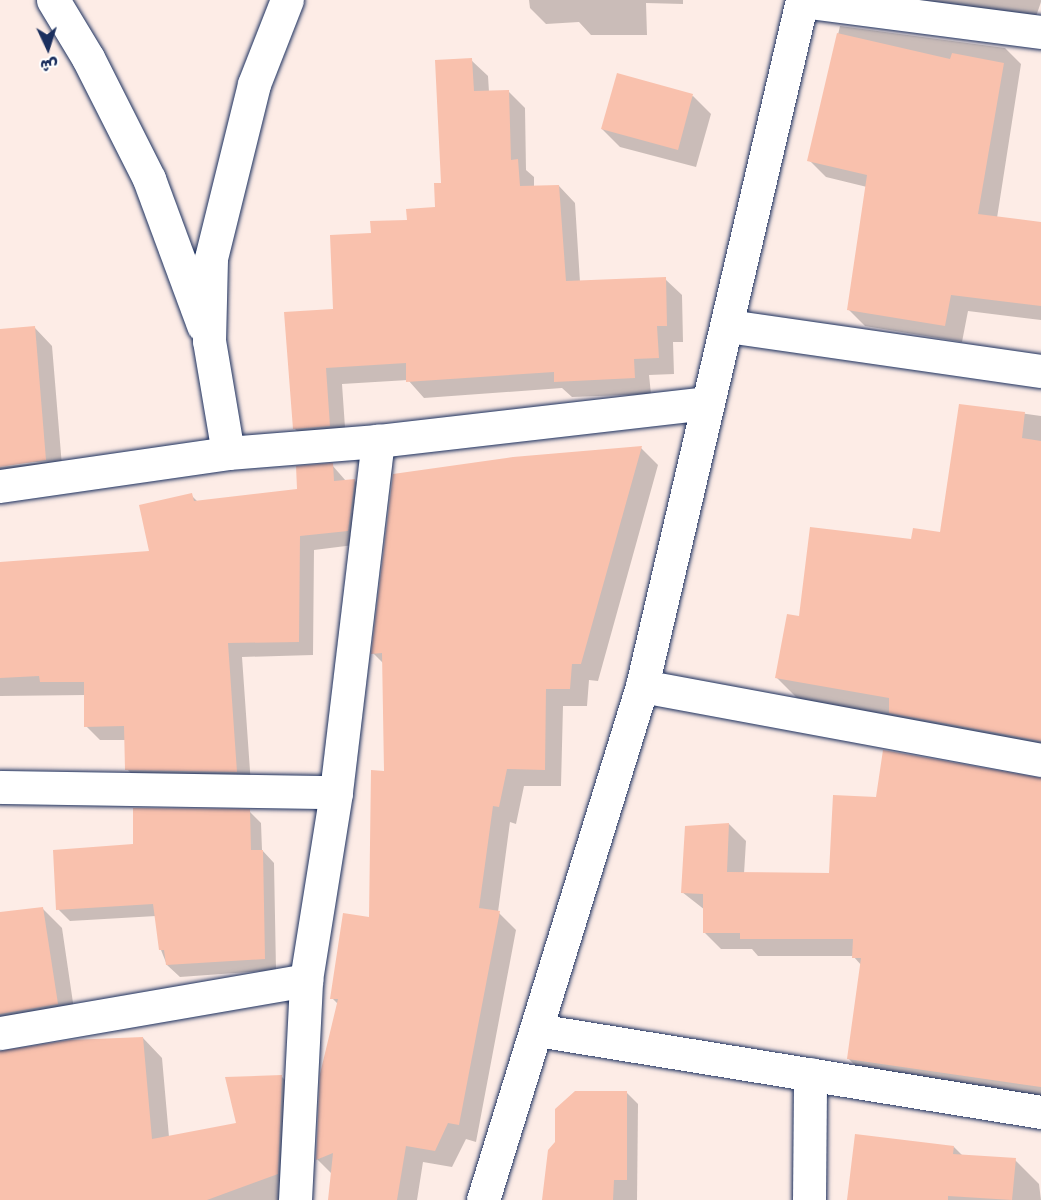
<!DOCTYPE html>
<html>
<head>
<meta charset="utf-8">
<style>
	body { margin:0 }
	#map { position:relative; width:1041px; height:1200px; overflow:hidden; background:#fdece6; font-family:"Patrick Hand","Playpen Sans Arabic",sans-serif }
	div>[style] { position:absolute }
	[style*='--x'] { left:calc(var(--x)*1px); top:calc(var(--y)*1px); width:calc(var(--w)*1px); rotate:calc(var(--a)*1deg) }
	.shadow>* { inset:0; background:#0003 }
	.building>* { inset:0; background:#f9c1ad }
	.roads { filter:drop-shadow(0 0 2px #1b2f5e) drop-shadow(0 0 2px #1b2f5e) }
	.minor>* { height:33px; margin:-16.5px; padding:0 16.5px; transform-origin:16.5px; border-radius:16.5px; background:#fff }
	span { translate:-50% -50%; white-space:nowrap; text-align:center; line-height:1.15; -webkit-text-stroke:6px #fff; paint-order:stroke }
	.north { position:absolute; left:18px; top:18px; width:60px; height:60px; -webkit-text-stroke:4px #fff; paint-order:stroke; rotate:176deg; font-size:16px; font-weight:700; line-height:24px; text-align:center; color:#1b2f5e }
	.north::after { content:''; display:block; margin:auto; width:21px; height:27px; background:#1b2f5e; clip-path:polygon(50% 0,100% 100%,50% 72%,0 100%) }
</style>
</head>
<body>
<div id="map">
	<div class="shadow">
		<div style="clip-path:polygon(529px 0,683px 0,683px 4px,646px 3px,647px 35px,591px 35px,579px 22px,546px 24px,530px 8px)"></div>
		<div style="clip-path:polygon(862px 0,1041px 0,1041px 2px,1033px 25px)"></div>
		<div style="clip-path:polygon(840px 26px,1005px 48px,1021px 64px,997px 218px,1041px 223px,1041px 320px,968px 311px,962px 342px,865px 326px,848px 309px,867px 187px,826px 177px,809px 160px)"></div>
		<div style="clip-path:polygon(471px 60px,488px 76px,489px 92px,509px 92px,525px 108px,526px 170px,534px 177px,534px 187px,559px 186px,575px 203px,580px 282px,665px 279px,682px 295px,683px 342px,673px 342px,674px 374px,649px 375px,651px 394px,572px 397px,562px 388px,424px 398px,408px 380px,342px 384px,346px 442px,311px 445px,294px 428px,334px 310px,372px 235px,436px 208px)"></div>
		<div style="clip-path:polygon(693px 96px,711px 114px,696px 167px,620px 147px,602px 129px)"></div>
		<div style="clip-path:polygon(35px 328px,52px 346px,63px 478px,0 485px,0 467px,54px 461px,0 464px,0 330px)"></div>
		<div style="clip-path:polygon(960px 405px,1041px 416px,1041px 752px,800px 701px,777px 678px,800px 618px,913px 540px,942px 534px)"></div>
		<div style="clip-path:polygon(641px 448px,658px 465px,598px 681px,589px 680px,587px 706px,563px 706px,561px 786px,524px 786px,516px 824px,510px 822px,498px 912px,516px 930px,476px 1142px,466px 1139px,452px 1167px,423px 1162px,417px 1200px,330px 1200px,332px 1174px,317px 1159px,338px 1004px,332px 998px,370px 918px,385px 773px,384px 664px,373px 653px)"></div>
		<div style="clip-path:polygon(332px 465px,346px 481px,354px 480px,368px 494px,362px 544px,314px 550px,313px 655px,242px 657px,251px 785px,141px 784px,127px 769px,126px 740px,100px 740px,86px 726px,86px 695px,0 696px,0 563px,151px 553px,191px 495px,198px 502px,299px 490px)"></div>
		<div style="clip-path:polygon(1041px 806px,1041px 1101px,865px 1076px,848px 1058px,862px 966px,853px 956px,758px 956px,752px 949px,721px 949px,704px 932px,705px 910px,682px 892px,729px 824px,746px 841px,744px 874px,830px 875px)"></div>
		<div style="clip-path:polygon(249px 811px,261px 823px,262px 850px,274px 863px,276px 970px,180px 977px,167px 965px,161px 950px,156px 916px,70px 921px,58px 909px,135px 845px)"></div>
		<div style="clip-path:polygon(42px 908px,62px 928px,76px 1023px,1px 1047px,2px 1053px,143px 1038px,162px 1058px,169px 1137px,238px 1124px,282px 1077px,301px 1096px,296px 1193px,278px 1200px,0 1200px,0 913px)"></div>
		<div style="clip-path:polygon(626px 1092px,638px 1104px,637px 1200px,545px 1200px)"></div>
		<div style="clip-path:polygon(954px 1147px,963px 1156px,1015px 1160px,1039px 1184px,1041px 1200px,848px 1200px)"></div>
	</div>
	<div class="building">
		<div style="clip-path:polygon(837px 33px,950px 59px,952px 53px,1004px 63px,978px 214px,1041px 222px,1041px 306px,951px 295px,945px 326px,847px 310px,867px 175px,807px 161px)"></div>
		<div style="clip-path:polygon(472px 58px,474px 91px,509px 90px,511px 160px,518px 159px,520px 186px,559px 185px,566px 281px,666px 277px,667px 326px,657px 326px,659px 358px,634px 359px,635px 378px,554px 382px,554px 372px,406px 382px,406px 363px,326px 368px,330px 426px,293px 429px,284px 312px,333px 309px,330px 235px,371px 233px,370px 221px,407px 220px,406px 209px,435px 207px,434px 183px,441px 183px,435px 60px)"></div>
		<div style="clip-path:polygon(617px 73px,693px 94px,678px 150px,601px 129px)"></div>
		<div style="clip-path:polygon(35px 326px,46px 460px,0 467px,0 329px)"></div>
		<div style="clip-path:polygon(959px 404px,1025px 412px,1022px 438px,1041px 441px,1041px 741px,889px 713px,889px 698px,775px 678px,787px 614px,799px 616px,810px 527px,911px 539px,913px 528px,940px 532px)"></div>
		<div style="clip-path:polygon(642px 446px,581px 664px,572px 664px,570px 689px,546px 689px,545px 770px,507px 769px,499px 807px,493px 806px,479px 908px,500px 911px,459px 1125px,448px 1123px,435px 1151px,406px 1146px,397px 1200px,328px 1200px,333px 1153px,316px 1160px,320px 1074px,338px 999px,330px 999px,343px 913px,369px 917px,371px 770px,384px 771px,382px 653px,371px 654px,393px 474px,513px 457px)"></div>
		<div style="clip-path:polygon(333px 463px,334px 481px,355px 479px,348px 531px,300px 536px,299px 642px,228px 643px,237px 772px,125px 770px,124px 726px,84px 727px,84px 682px,40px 682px,39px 676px,0 678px,0 562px,149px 551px,139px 505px,192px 493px,194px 501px,297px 489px,296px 466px)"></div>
		<div style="clip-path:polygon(883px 750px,1041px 778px,1041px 1087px,847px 1059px,861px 958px,852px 958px,853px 939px,740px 939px,740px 933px,703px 933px,703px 894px,681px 893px,685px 826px,729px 823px,727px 872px,829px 873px,833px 795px,876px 797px)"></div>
		<div style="clip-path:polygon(133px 808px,250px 809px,251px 850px,263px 850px,265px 959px,166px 965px,164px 950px,159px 950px,153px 904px,56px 910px,53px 850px,133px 844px)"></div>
		<div style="clip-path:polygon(43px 907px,58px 1004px,0 1014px,0 912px)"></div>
		<div style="clip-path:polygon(143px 1037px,152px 1139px,236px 1123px,225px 1077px,282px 1075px,278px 1174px,207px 1200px,0 1200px,0 1051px,70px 1040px)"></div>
		<div style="clip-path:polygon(575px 1091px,627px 1091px,627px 1180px,614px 1180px,613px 1200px,542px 1200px,548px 1150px,555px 1142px,555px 1109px)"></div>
		<div style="clip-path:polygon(855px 1134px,954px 1146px,953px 1154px,1016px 1158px,1012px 1200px,948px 1196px,948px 1200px,847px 1200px)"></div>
	</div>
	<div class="roads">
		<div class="minor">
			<div style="--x:53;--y:0;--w:68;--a:58.9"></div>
			<div style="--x:88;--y:58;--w:136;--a:63.2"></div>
			<div style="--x:149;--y:179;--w:156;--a:69.7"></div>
			<div style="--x:802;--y:1;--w:241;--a:7.4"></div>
			<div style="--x:728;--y:326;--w:316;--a:8.2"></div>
			<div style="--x:228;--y:453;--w:114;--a:-99.6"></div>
			<div style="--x:209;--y:341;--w:83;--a:-88.6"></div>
			<div style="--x:211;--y:258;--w:179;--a:-76.1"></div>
			<div style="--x:254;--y:84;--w:90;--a:-68.6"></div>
			<div style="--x:0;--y:486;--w:230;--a:-8.2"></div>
			<div style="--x:228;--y:453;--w:150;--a:-4.6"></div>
			<div style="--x:378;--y:441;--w:331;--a:-6.6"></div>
			<div style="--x:642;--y:686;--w:406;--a:10.5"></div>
			<div style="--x:0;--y:787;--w:336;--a:0.9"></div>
			<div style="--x:537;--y:1030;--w:511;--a:9.24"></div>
			<div style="--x:0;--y:1033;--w:311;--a:-9.8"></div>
			<div style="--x:295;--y:1200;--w:220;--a:-87.1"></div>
			<div style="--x:306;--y:980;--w:190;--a:-80.9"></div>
			<div style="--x:336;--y:792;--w:354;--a:-83.2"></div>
			<div style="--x:483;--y:1200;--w:538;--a:-72.81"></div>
			<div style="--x:642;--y:686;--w:704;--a:-76.87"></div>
			<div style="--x:809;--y:1200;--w:126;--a:-89.5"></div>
		</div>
	</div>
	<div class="north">ش</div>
</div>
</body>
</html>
